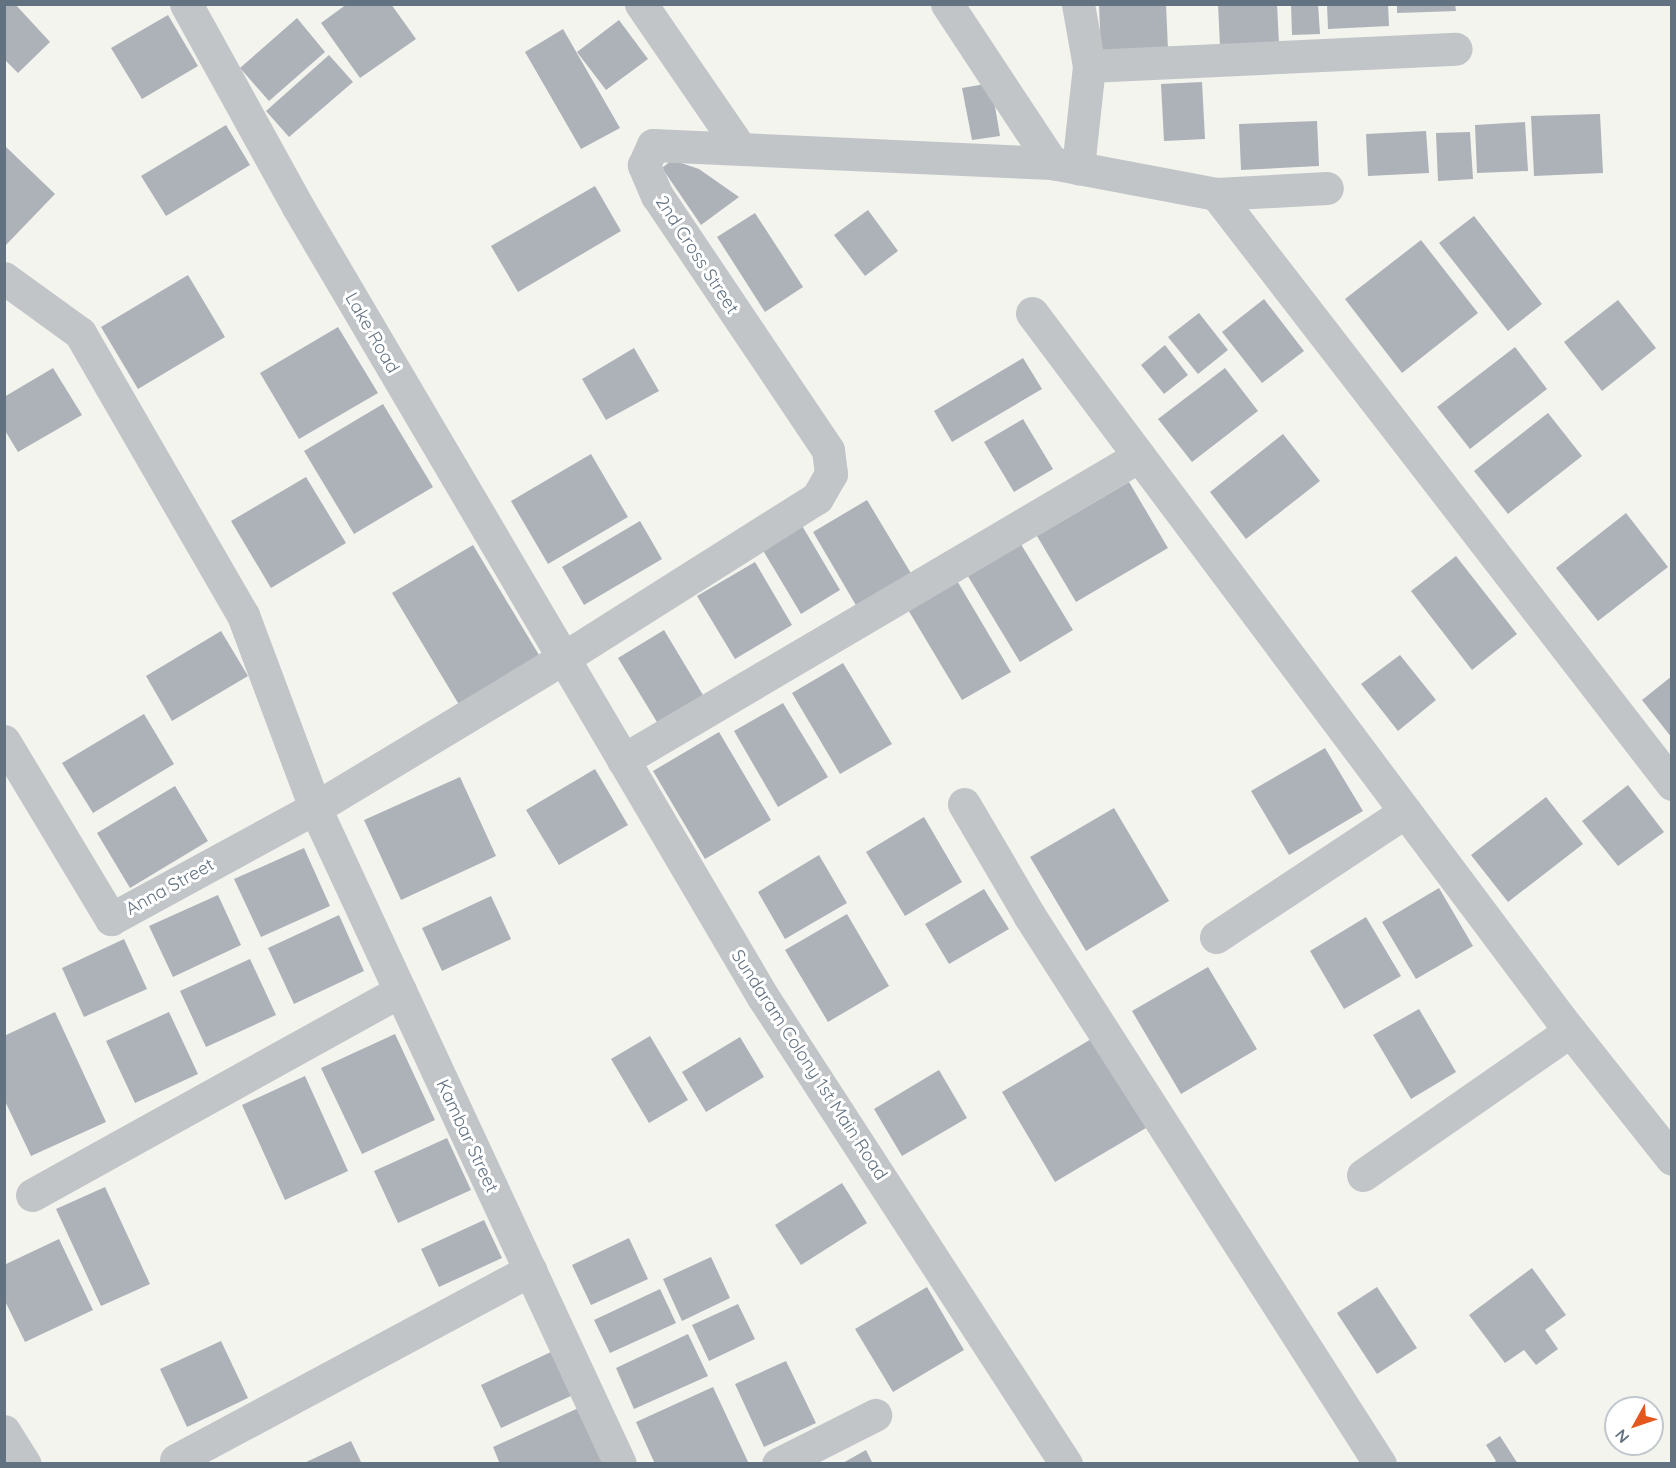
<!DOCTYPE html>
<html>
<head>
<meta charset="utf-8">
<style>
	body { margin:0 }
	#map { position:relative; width:1676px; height:1468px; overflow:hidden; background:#f4f4ef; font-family:Quicksand,sans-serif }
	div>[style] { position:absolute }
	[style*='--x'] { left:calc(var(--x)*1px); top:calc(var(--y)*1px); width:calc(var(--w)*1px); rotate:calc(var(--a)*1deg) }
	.building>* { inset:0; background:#acb2b8 }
	.minor>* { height:33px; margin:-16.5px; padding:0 16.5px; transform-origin:16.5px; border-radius:16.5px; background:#c1c5c8 }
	span { translate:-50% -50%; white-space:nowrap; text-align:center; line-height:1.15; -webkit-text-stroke:6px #fff; paint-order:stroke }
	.street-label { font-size:18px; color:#627281 }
	.frame { position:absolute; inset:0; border:6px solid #627281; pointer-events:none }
	.north { position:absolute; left:1604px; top:1396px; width:60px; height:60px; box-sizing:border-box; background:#fff; border:2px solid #c0c7cd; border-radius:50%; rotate:230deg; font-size:16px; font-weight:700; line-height:24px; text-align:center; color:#627281 }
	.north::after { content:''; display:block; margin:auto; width:21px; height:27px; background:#e4571f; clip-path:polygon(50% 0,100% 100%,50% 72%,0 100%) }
</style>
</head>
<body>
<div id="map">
	<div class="building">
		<div style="clip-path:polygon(4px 4px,15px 4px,50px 42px,18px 73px,4px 59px)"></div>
		<div style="clip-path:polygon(347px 4px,391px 4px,416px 39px,360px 78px,321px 23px)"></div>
		<div style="clip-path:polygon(1099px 4px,1166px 4px,1168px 50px,1101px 53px)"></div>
		<div style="clip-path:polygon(1218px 4px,1277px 4px,1279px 44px,1220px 46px)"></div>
		<div style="clip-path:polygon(1291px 4px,1318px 4px,1320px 34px,1292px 35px)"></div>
		<div style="clip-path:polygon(1327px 4px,1388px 4px,1389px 26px,1328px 29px)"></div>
		<div style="clip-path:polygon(1397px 4px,1455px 4px,1456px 11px,1397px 13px)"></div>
		<div style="clip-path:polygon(168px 15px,198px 66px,142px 99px,111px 48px)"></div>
		<div style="clip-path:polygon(297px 18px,325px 52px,269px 101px,240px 68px)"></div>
		<div style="clip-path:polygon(619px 20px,648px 59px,606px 90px,577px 52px)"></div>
		<div style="clip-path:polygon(563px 29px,620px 128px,581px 149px,525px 52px)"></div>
		<div style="clip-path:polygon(329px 55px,353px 82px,289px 137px,266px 111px)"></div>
		<div style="clip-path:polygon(1202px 82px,1205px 139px,1164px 141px,1161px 84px)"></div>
		<div style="clip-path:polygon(991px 83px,1000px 136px,972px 140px,962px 88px)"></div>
		<div style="clip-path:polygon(1600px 114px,1603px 173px,1534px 176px,1531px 116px)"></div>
		<div style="clip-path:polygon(1317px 121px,1319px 166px,1241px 170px,1239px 124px)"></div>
		<div style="clip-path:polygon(1525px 122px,1528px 171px,1477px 173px,1475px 125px)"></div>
		<div style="clip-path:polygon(226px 125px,250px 165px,166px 216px,141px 176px)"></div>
		<div style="clip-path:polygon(1426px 131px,1429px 173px,1368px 176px,1366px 134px)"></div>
		<div style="clip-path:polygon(1470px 132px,1473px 179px,1438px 181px,1436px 133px)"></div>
		<div style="clip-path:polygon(4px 145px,55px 194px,4px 247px)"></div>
		<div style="clip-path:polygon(672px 160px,699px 169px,739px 197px,701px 225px,662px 168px)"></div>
		<div style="clip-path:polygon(595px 186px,621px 231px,518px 292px,491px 246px)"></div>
		<div style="clip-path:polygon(868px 210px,898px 251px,865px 276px,834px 235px)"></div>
		<div style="clip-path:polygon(755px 213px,803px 287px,765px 312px,717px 237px)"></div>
		<div style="clip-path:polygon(1474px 216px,1542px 304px,1508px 331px,1439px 243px)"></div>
		<div style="clip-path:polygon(1421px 240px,1478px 313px,1402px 373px,1345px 299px)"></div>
		<div style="clip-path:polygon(188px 275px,225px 337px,138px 389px,101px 327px)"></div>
		<div style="clip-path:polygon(1264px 299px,1304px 351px,1262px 383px,1222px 332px)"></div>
		<div style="clip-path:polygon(1618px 300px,1656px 348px,1602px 391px,1564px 342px)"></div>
		<div style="clip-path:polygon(1199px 313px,1228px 350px,1198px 374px,1168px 337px)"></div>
		<div style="clip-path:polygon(338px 327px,378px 393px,299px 439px,260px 373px)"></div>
		<div style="clip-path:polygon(1165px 345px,1188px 375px,1164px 394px,1141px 365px)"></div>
		<div style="clip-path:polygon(1515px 347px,1547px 389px,1470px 449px,1437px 407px)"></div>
		<div style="clip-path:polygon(634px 348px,659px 391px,606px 420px,582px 379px)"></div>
		<div style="clip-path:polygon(1023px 358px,1042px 389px,952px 442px,934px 411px)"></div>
		<div style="clip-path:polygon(53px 368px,82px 415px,18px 452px,4px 429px,4px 397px)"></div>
		<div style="clip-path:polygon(1225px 368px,1258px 411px,1192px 462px,1158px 419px)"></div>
		<div style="clip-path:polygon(383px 404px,433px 487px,354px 534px,304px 451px)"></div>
		<div style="clip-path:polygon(1548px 413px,1582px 456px,1508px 514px,1474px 471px)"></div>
		<div style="clip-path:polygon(1023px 419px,1053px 469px,1014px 492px,984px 442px)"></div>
		<div style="clip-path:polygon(1283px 434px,1320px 481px,1246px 539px,1210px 492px)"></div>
		<div style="clip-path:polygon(591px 454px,628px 517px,548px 564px,511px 501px)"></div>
		<div style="clip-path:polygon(306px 477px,346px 543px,271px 588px,231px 521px)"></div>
		<div style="clip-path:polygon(1129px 482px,1168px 548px,1076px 602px,1037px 536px)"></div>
		<div style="clip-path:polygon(867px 500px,912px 575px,857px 607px,813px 532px)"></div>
		<div style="clip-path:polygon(1626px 513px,1668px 567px,1598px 621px,1556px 568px)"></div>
		<div style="clip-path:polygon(640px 521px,662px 559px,584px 605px,562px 567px)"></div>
		<div style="clip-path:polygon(801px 524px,840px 590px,801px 614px,761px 547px)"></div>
		<div style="clip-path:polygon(1019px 541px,1073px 630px,1020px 662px,966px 573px)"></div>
		<div style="clip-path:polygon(473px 545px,545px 665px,464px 713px,392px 593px)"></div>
		<div style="clip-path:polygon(1456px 556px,1517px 634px,1472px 670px,1411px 591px)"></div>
		<div style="clip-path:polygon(755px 562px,792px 625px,735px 659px,697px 596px)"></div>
		<div style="clip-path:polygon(956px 579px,1011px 672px,962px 700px,907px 608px)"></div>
		<div style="clip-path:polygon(664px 630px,706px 700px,660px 727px,618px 658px)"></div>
		<div style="clip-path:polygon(221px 631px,248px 676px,172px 721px,146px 676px)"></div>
		<div style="clip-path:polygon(1400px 655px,1436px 700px,1398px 731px,1361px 684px)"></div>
		<div style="clip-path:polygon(843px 663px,892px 744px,840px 774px,792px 693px)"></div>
		<div style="clip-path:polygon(1672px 676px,1672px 738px,1642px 700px)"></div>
		<div style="clip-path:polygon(783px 703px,828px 777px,778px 807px,734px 731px)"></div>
		<div style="clip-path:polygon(144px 714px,174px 764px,93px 813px,62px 763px)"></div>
		<div style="clip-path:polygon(719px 732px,771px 820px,705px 859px,653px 771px)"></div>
		<div style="clip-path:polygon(1325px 748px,1363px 811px,1289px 855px,1251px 791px)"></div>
		<div style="clip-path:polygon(595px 769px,628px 825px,559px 865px,526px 810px)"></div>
		<div style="clip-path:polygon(460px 777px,496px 856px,401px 900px,364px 820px)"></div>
		<div style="clip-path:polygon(1628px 785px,1664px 832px,1618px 866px,1582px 821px)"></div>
		<div style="clip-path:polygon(175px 786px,208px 841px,130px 888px,97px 833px)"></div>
		<div style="clip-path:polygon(1546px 797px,1583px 844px,1508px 902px,1471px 855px)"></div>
		<div style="clip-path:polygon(1114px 808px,1169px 901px,1086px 951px,1030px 857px)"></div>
		<div style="clip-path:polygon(924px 817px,962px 882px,905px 916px,866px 852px)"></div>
		<div style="clip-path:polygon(304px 848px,330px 906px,261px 937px,234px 879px)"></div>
		<div style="clip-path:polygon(819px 855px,847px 903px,785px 939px,758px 892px)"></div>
		<div style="clip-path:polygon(1439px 888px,1473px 946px,1416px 979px,1382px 922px)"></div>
		<div style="clip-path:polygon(984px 889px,1009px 929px,949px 964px,925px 924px)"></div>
		<div style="clip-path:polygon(218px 895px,241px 945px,173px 977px,149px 926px)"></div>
		<div style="clip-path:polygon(491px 896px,511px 939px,442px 971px,422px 928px)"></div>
		<div style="clip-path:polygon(847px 914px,889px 986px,828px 1022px,785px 950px)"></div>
		<div style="clip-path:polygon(339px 915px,364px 971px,294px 1004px,268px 948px)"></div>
		<div style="clip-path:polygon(1366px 917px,1401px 976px,1344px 1009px,1310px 951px)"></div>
		<div style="clip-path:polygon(124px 939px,147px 989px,84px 1017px,62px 968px)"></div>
		<div style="clip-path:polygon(250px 959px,276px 1015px,206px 1047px,180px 991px)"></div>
		<div style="clip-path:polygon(1208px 967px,1257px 1049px,1181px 1094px,1132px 1011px)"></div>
		<div style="clip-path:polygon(1419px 1009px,1456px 1072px,1411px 1099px,1373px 1035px)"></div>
		<div style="clip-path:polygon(55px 1012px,106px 1122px,31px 1156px,4px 1099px,4px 1036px)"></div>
		<div style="clip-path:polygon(169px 1012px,198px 1074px,135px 1103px,106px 1041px)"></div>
		<div style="clip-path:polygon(395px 1034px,435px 1120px,362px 1154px,321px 1068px)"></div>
		<div style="clip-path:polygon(650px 1036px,688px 1100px,649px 1123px,611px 1059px)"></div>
		<div style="clip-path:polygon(740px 1037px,764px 1077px,706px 1112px,682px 1072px)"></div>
		<div style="clip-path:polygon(1093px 1038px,1146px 1128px,1055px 1182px,1002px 1092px)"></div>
		<div style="clip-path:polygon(939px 1070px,967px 1118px,902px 1156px,874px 1109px)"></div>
		<div style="clip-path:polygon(305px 1076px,348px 1171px,285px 1200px,242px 1105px)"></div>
		<div style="clip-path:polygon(447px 1138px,471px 1190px,398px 1223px,374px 1171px)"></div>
		<div style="clip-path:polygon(842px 1183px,867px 1223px,801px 1265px,775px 1225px)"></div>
		<div style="clip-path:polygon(105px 1187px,150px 1284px,101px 1306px,56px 1209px)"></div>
		<div style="clip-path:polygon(484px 1220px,502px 1258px,439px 1287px,421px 1249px)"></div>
		<div style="clip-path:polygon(629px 1238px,648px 1279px,591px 1305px,572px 1265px)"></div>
		<div style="clip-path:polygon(59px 1239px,93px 1310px,25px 1342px,4px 1299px,4px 1265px)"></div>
		<div style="clip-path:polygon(711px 1257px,730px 1298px,682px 1321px,663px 1279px)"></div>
		<div style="clip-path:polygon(1532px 1268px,1566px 1315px,1545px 1330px,1558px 1349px,1536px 1365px,1524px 1350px,1505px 1363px,1469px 1315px)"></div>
		<div style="clip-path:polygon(927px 1287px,964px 1350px,893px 1392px,855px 1329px)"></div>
		<div style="clip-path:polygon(1377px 1287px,1417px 1348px,1377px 1374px,1337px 1313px)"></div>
		<div style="clip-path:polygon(660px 1289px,676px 1323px,610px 1353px,594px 1320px)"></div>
		<div style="clip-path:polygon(738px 1304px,755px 1339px,709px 1361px,692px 1325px)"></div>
		<div style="clip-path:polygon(688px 1334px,708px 1376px,634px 1409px,616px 1368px)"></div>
		<div style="clip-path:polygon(221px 1341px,248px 1398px,187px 1427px,160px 1369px)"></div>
		<div style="clip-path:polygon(553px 1351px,573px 1395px,501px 1428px,481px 1385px)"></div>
		<div style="clip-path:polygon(786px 1361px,816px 1423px,764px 1447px,735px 1384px)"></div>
		<div style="clip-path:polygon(713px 1387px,749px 1464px,655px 1464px,636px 1422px)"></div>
		<div style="clip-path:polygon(585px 1405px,612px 1464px,500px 1464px,493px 1447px)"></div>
		<div style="clip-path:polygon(1500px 1436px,1518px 1464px,1492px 1464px,1496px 1461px,1486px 1445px)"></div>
		<div style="clip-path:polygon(351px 1441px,362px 1464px,302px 1464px)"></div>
		<div style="clip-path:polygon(866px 1450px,873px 1464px,841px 1464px)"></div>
	</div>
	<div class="minor">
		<div style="--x:186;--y:4;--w:232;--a:61.1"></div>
		<div style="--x:298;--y:207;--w:917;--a:59.52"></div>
		<div style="--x:763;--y:997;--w:557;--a:57.02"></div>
		<div style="--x:641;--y:4;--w:175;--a:55.5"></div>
		<div style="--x:947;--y:4;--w:191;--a:56.6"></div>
		<div style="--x:1078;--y:4;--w:63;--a:79.9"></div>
		<div style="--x:1089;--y:66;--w:103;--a:96.2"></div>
		<div style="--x:1089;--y:66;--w:367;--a:-2.7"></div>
		<div style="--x:1216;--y:194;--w:746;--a:52.3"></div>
		<div style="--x:4;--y:278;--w:94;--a:35.9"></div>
		<div style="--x:80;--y:333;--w:326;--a:60"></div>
		<div style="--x:243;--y:615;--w:206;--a:69.5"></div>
		<div style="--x:315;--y:808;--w:723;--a:65.06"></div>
		<div style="--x:1032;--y:313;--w:881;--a:53.17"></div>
		<div style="--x:1560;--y:1018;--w:180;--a:51.5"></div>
		<div style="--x:4;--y:741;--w:208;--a:59"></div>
		<div style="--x:111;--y:919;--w:232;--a:-28.6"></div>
		<div style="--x:315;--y:808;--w:288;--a:-31.1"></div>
		<div style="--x:562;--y:659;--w:302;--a:-32.3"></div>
		<div style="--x:817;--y:498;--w:28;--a:-60"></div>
		<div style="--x:831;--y:474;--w:24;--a:-97"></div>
		<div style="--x:828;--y:450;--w:306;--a:-123.9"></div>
		<div style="--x:657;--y:196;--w:34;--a:-113"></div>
		<div style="--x:644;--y:165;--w:22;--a:-66"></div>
		<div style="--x:653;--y:145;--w:399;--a:2.6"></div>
		<div style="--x:1052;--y:163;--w:167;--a:10.7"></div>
		<div style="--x:1216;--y:194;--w:111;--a:-3.1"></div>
		<div style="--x:623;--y:760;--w:599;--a:-30.5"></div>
		<div style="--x:964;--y:804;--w:129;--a:59.6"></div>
		<div style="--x:1029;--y:915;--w:652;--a:57.41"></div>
		<div style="--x:1216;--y:937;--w:227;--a:-33.5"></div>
		<div style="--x:1363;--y:1175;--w:252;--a:-34.8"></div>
		<div style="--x:32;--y:1195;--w:421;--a:-29"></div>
		<div style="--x:4;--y:1431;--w:39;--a:58"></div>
		<div style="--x:176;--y:1460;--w:402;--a:-28.2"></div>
		<div style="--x:778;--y:1464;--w:109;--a:-26.8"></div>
	</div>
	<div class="street-label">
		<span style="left:697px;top:255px;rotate:57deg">2nd Cross Street</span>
		<span style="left:372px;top:333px;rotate:60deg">Lake Road</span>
		<span style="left:170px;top:887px;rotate:-29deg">Anna Street</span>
		<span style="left:809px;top:1065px;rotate:57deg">Sundaram Colony 1st Main Road</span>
		<span style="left:467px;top:1136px;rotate:65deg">Kambar Street</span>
	</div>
	<div class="frame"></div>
	<div class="north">N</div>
</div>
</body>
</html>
